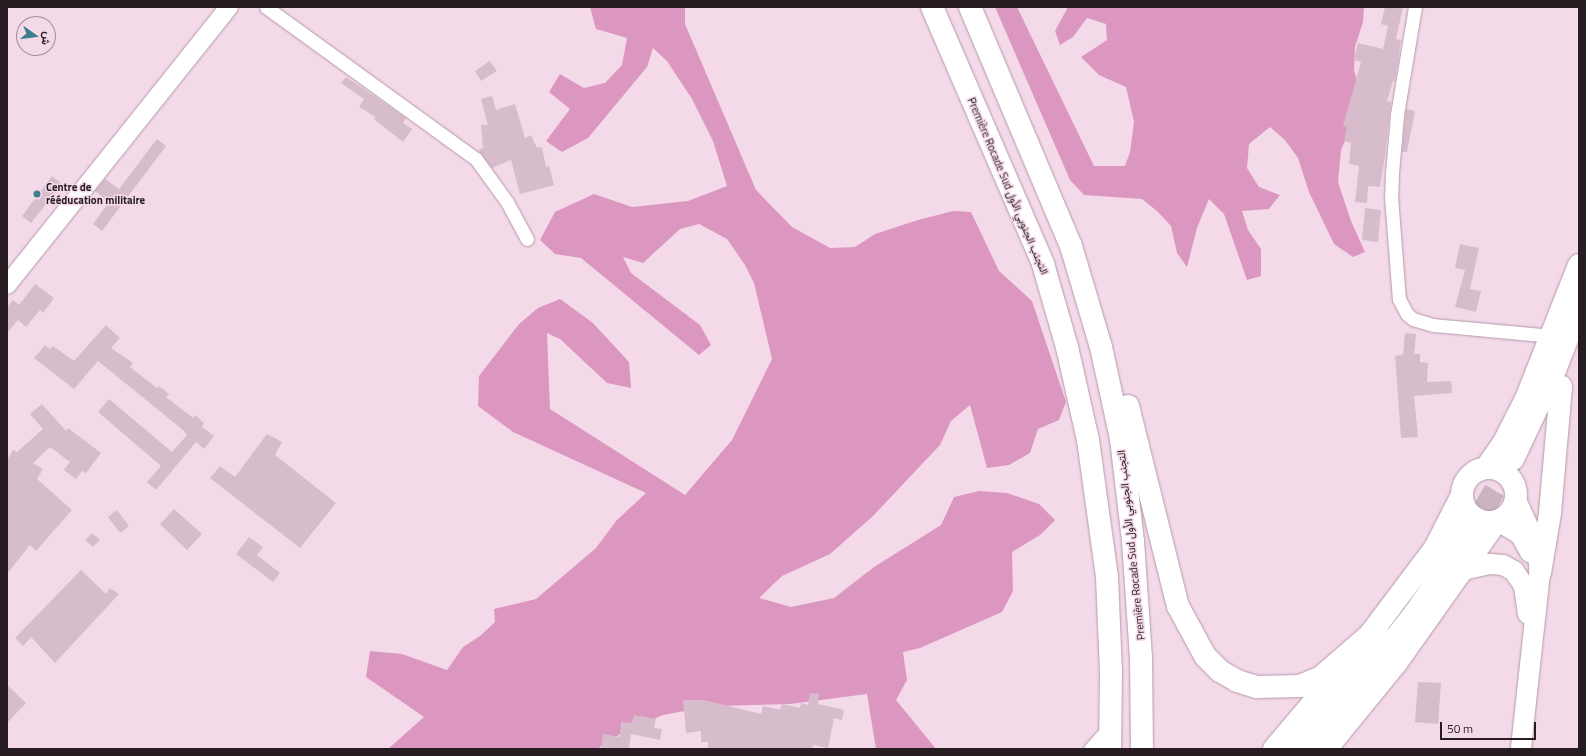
<!DOCTYPE html>
<html>
<head>
<meta charset="utf-8">
<style>
	body { margin:0 }
	#map { position:relative; width:1586px; height:756px; overflow:hidden; background:#f4d9e9; font-family:"Titillium Web",Vazirmatn,sans-serif }
	div>[style] { position:absolute }
	[style*='--x'] { left:calc(var(--x)*1px); top:calc(var(--y)*1px); width:calc(var(--w)*1px); rotate:calc(var(--a)*1deg) }
	.forest>* { inset:0; background:#dc97c1 }
	.building>* { inset:0; background:#d7bccc }
	.trunk-tunnel>* { height:22px; margin-top:-11px; transform-origin:0; background:repeating-linear-gradient(90deg,#cbb3c1 0 22px,transparent 0 33px) }
	.roads { filter:drop-shadow(0 0 1px #b49aa9) drop-shadow(0 0 1px #b49aa9) }
	.minor>* { height:13px; margin:-6.5px; padding:0 6.5px; transform-origin:6.5px; border-radius:6.5px; background:#fff }
	.secondary>* { height:18px; margin:-9px; padding:0 9px; transform-origin:9px; border-radius:9px; background:#fff }
	.primary>* { height:20px; margin:-10px; padding:0 10px; transform-origin:10px; border-radius:10px; background:#fff }
	.trunk>* { height:22px; margin:-11px; padding:0 11px; transform-origin:11px; border-radius:11px; background:#fff }
	.trunk>.ring { margin:-11px; padding:0; box-sizing:content-box; background:none; border:22px solid #fff; border-radius:50% }
	.motorway>* { height:22px; margin:-11px; padding:0 11px; transform-origin:11px; border-radius:11px; background:#fff }
	.dots>* { width:11px; height:11px; translate:-50% -50%; box-sizing:border-box; border:2px solid #f4d9e9; border-radius:50% }
	span { translate:-50% -50%; white-space:nowrap; text-align:center; line-height:1.15; -webkit-text-stroke:3px #f4d9e9; paint-order:stroke }
	.street-label { font-size:11px; color:#261c22 }
	.poi-label { font-size:11px; color:#261c22; font-weight:700 }
	.left { translate:0 -50%; text-align:left }
	.frame { position:absolute; inset:0; border:8px solid #261c22; pointer-events:none }
	.north { position:absolute; left:16px; top:16px; width:40px; height:40px; box-sizing:border-box; background:#f4d9e9; border:1px solid #a28d99; border-radius:50%; rotate:104deg; font-size:11px; font-weight:700; line-height:16px; text-align:center; color:#261c22 }
	.north::after { content:''; display:block; margin:auto; width:14px; height:18px; background:#3c7f8f; clip-path:polygon(50% 0,100% 100%,50% 72%,0 100%) }
	.scale { position:absolute; left:1440px; top:722px; width:96px; height:18px; box-sizing:border-box; border:2px solid #261c22; border-top:0; padding-left:5px; font-size:12px; line-height:14px; white-space:nowrap; color:#261c22; -webkit-text-stroke:3px #f4d9e9; paint-order:stroke }
</style>
</head>
<body>
<div id="map">
	<div class="forest">
		<div style="clip-path:polygon(590px 7px,685px 7px,685px 24px,756px 190px,792px 227px,830px 248px,855px 247px,875px 234px,918px 220px,953px 211px,971px 212px,999px 271px,1032px 301px,1066px 402px,1059px 420px,1038px 429px,1030px 453px,1009px 465px,987px 468px,970px 405px,951px 421px,940px 445px,872px 517px,830px 554px,782px 576px,759px 598px,791px 607px,834px 598px,874px 567px,941px 525px,954px 497px,979px 491px,1007px 493px,1039px 504px,1055px 520px,1040px 535px,1012px 552px,1013px 591px,1002px 612px,920px 648px,903px 652px,907px 680px,896px 700px,936px 749px,876px 749px,867px 694px,790px 704px,712px 706px,663px 715px,622px 733px,597px 749px,388px 749px,424px 717px,366px 677px,370px 651px,402px 654px,447px 670px,463px 647px,480px 636px,495px 622px,494px 609px,536px 599px,596px 548px,616px 521px,646px 493px,513px 432px,478px 406px,479px 376px,519px 324px,538px 308px,560px 299px,593px 323px,629px 362px,631px 388px,607px 383px,560px 339px,547px 333px,550px 409px,685px 495px,732px 440px,772px 359px,754px 283px,745px 265px,727px 239px,699px 224px,680px 229px,643px 263px,623px 257px,631px 273px,700px 325px,711px 345px,699px 355px,581px 258px,555px 254px,540px 240px,555px 212px,594px 194px,632px 207px,688px 201px,727px 186px,713px 141px,692px 99px,667px 61px,653px 48px,647px 67px,588px 138px,562px 152px,546px 141px,570px 109px,549px 92px,560px 74px,584px 88px,605px 83px,622px 65px,627px 38px,596px 29px)"></div>
		<div style="clip-path:polygon(995px 7px,1017px 7px,1094px 166px,1125px 166px,1130px 152px,1134px 122px,1126px 87px,1099px 75px,1081px 57px,1107px 40px,1106px 24px,1087px 18px,1073px 37px,1060px 45px,1055px 31px,1068px 7px,1364px 7px,1363px 22px,1355px 47px,1354px 70px,1361px 93px,1358px 111px,1341px 150px,1338px 182px,1351px 221px,1365px 252px,1353px 257px,1334px 244px,1309px 192px,1298px 158px,1285px 140px,1270px 127px,1249px 144px,1247px 168px,1259px 187px,1280px 195px,1269px 209px,1242px 211px,1248px 230px,1261px 249px,1261px 276px,1247px 280px,1224px 214px,1209px 199px,1197px 228px,1187px 267px,1177px 253px,1171px 226px,1157px 211px,1142px 199px,1084px 195px,1070px 180px)"></div>
	</div>
	<div class="building">
		<div style="clip-path:polygon(1385px 7px,1403px 7px,1396px 39px,1401px 40px,1395px 81px,1393px 81px,1387px 101px,1391px 102px,1385px 156px,1380px 187px,1368px 186px,1367px 203px,1355px 202px,1359px 166px,1349px 164px,1351px 143px,1344px 141px,1347px 127px,1343px 126px,1361px 62px,1354px 60px,1358px 43px,1383px 49px,1388px 26px,1381px 24px)"></div>
		<div style="clip-path:polygon(490px 61px,497px 71px,481px 81px,475px 71px)"></div>
		<div style="clip-path:polygon(346px 77px,406px 118px,403px 123px,412px 129px,403px 142px,374px 119px,376px 117px,359px 107px,364px 99px,341px 83px)"></div>
		<div style="clip-path:polygon(492px 96px,496px 110px,515px 104px,525px 138px,531px 135px,537px 148px,542px 147px,546px 167px,549px 166px,554px 185px,520px 194px,511px 160px,492px 168px,478px 150px,483px 148px,481px 125px,488px 125px,481px 99px)"></div>
		<div style="clip-path:polygon(1406px 109px,1415px 111px,1407px 152px,1402px 152px)"></div>
		<div style="clip-path:polygon(157px 139px,166px 146px,102px 231px,93px 224px,109px 202px,95px 191px,105px 179px,119px 189px)"></div>
		<div style="clip-path:polygon(52px 176px,62px 184px,31px 223px,22px 216px)"></div>
		<div style="clip-path:polygon(1365px 208px,1381px 210px,1378px 242px,1362px 240px)"></div>
		<div style="clip-path:polygon(1460px 244px,1479px 248px,1470px 289px,1481px 291px,1476px 312px,1455px 307px,1465px 270px,1455px 268px)"></div>
		<div style="clip-path:polygon(35px 284px,54px 298px,43px 313px,40px 310px,26px 327px,18px 320px,7px 333px,7px 307px,13px 300px,19px 305px)"></div>
		<div style="clip-path:polygon(106px 325px,120px 338px,111px 348px,133px 363px,130px 367px,157px 388px,159px 386px,169px 394px,166px 397px,193px 418px,195px 415px,204px 423px,202px 427px,214px 436px,204px 449px,196px 442px,156px 490px,147px 482px,161px 466px,98px 412px,109px 399px,172px 452px,187px 435px,183px 430px,98px 361px,74px 389px,34px 358px,45px 345px,50px 349px,53px 346px,74px 361px)"></div>
		<div style="clip-path:polygon(1405px 333px,1416px 334px,1414px 354px,1420px 354px,1420px 362px,1428px 363px,1427px 382px,1451px 381px,1452px 393px,1414px 396px,1418px 437px,1401px 438px,1395px 356px,1403px 355px)"></div>
		<div style="clip-path:polygon(42px 404px,66px 431px,68px 428px,101px 453px,86px 473px,82px 471px,76px 479px,64px 470px,70px 462px,50px 447px,33px 463px,43px 469px,37px 479px,72px 510px,36px 551px,30px 545px,7px 574px,7px 460px,13px 450px,17px 452px,43px 429px,30px 414px)"></div>
		<div style="clip-path:polygon(267px 434px,282px 442px,275px 455px,336px 503px,300px 548px,210px 478px,220px 466px,235px 477px)"></div>
		<div style="clip-path:polygon(174px 509px,202px 534px,187px 550px,160px 524px)"></div>
		<div style="clip-path:polygon(117px 510px,129px 526px,120px 533px,108px 517px)"></div>
		<div style="clip-path:polygon(92px 533px,100px 540px,93px 547px,85px 540px)"></div>
		<div style="clip-path:polygon(249px 537px,263px 547px,257px 555px,280px 573px,273px 582px,236px 554px)"></div>
		<div style="clip-path:polygon(81px 570px,106px 594px,110px 588px,119px 594px,55px 663px,31px 637px,23px 646px,15px 638px)"></div>
		<div style="clip-path:polygon(1418px 682px,1441px 683px,1438px 724px,1415px 722px)"></div>
		<div style="clip-path:polygon(7px 685px,26px 703px,7px 723px)"></div>
		<div style="clip-path:polygon(810px 693px,819px 694px,818px 704px,844px 710px,842px 720px,834px 718px,828px 748px,813px 745px,813px 749px,708px 749px,708px 742px,701px 742px,701px 731px,686px 733px,683px 700px,704px 700px,761px 714px,763px 706px,780px 710px,782px 704px,800px 708px,801px 703px,808px 705px)"></div>
		<div style="clip-path:polygon(634px 715px,656px 719px,654px 728px,662px 729px,660px 740px,631px 734px,629px 749px,601px 749px,603px 734px,620px 737px,621px 722px,632px 723px)"></div>
	</div>
	<div class="trunk-tunnel">
		<div style="--x:1467;--y:538;--w:91;--a:-59.8"></div>
	</div>
	<div class="roads">
		<div class="minor">
			<div style="--x:266;--y:7;--w:259;--a:35.9"></div>
			<div style="--x:476;--y:159;--w:53;--a:54.2"></div>
			<div style="--x:507;--y:202;--w:42;--a:61.6"></div>
			<div style="--x:1415;--y:7;--w:109;--a:99.5"></div>
			<div style="--x:1397;--y:115;--w:58;--a:94.9"></div>
			<div style="--x:1392;--y:173;--w:23;--a:92"></div>
			<div style="--x:1391;--y:196;--w:103;--a:85.6"></div>
			<div style="--x:1399;--y:299;--w:17;--a:62"></div>
			<div style="--x:1407;--y:314;--w:8;--a:40"></div>
			<div style="--x:1413;--y:319;--w:21;--a:17"></div>
			<div style="--x:1433;--y:325;--w:119;--a:5.3"></div>
			<div style="--x:1090;--y:749;--w:30;--a:-48"></div>
		</div>
		<div class="secondary">
			<div style="--x:7;--y:285;--w:356;--a:-51.4"></div>
		</div>
		<div class="primary">
			<div style="--x:1516;--y:500;--w:51;--a:65.5"></div>
			<div style="--x:1537;--y:546;--w:27;--a:84"></div>
			<div style="--x:1540;--y:573;--w:177;--a:96.2"></div>
			<div style="--x:1498;--y:521;--w:26;--a:31"></div>
			<div style="--x:1520;--y:534;--w:21;--a:61"></div>
			<div style="--x:1463;--y:570;--w:28;--a:-13"></div>
			<div style="--x:1490;--y:564;--w:13;--a:4"></div>
			<div style="--x:1503;--y:565;--w:13;--a:29"></div>
			<div style="--x:1514;--y:571;--w:18;--a:56"></div>
			<div style="--x:1524;--y:586;--w:28;--a:82"></div>
		</div>
		<div class="trunk">
			<div style="--x:1513;--y:459;--w:98;--a:-64.7"></div>
			<div style="--x:1555;--y:370;--w:66;--a:-68.5"></div>
			<div class="ring" style="left:1462px;top:468px;width:32px;height:32px"></div>
			<div style="--x:1486;--y:468;--w:29;--a:-55"></div>
			<div style="--x:1503;--y:444;--w:51;--a:-62.9"></div>
			<div style="--x:1526;--y:399;--w:144;--a:-68.4"></div>
			<div style="--x:1540;--y:573;--w:61;--a:-80.5"></div>
			<div style="--x:1550;--y:513;--w:127;--a:-85"></div>
			<div style="--x:1300;--y:749;--w:113;--a:-48.6"></div>
			<div style="--x:1375;--y:664;--w:65;--a:-51.9"></div>
			<div style="--x:1415;--y:613;--w:86;--a:-55.4"></div>
		</div>
		<div class="motorway">
			<div style="--x:932;--y:7;--w:280;--a:66.6"></div>
			<div style="--x:1043;--y:264;--w:86;--a:73.9"></div>
			<div style="--x:1067;--y:347;--w:95;--a:77.3"></div>
			<div style="--x:1088;--y:440;--w:138;--a:82.1"></div>
			<div style="--x:1107;--y:577;--w:94;--a:87.6"></div>
			<div style="--x:1111;--y:671;--w:78;--a:90.7"></div>
			<div style="--x:970;--y:7;--w:259;--a:67.1"></div>
			<div style="--x:1071;--y:246;--w:105;--a:73.5"></div>
			<div style="--x:1101;--y:347;--w:94;--a:77.7"></div>
			<div style="--x:1121;--y:439;--w:103;--a:83.3"></div>
			<div style="--x:1133;--y:541;--w:116;--a:86.1"></div>
			<div style="--x:1141;--y:657;--w:92;--a:89.4"></div>
			<div style="--x:1128;--y:406;--w:206;--a:76"></div>
			<div style="--x:1178;--y:606;--w:57;--a:61.6"></div>
			<div style="--x:1205;--y:656;--w:21;--a:45"></div>
			<div style="--x:1220;--y:671;--w:20;--a:30"></div>
			<div style="--x:1237;--y:681;--w:21;--a:17"></div>
			<div style="--x:1257;--y:687;--w:43;--a:-1.3"></div>
			<div style="--x:1300;--y:686;--w:23;--a:-23"></div>
			<div style="--x:1321;--y:677;--w:66;--a:-40.7"></div>
			<div style="--x:1445;--y:551;--w:26;--a:-53"></div>
			<div style="--x:1461;--y:530;--w:23;--a:-20"></div>
			<div style="--x:1362;--y:645;--w:121;--a:-53"></div>
			<div style="--x:1435;--y:548;--w:59;--a:-63"></div>
			<div style="--x:1338;--y:693;--w:70;--a:-52"></div>
			<div style="--x:1274;--y:749;--w:104;--a:-49.7"></div>
			<div style="--x:1326;--y:749;--w:112;--a:-50.8"></div>
			<div style="--x:1397;--y:662;--w:171;--a:-54.7"></div>
		</div>
	</div>
	<div class="dots">
		<div style="left:37px;top:194px;background:#3c7f8f"></div>
	</div>
	<div class="street-label">
		<span style="left:1008px;top:186px;rotate:67deg">Première Rocade Sud التجنب الجنوبي الأول</span>
		<span style="left:1131px;top:545px;rotate:-96deg">Première Rocade Sud التجنب الجنوبي الأول</span>
	</div>
	<div class="poi-label">
		<span class="left" style="left:46px;top:194px">Centre de<br>rééducation militaire</span>
	</div>
	<div class="frame"></div>
	<div class="north">ش</div>
	<div class="scale">50 m</div>
</div>
</body>
</html>
